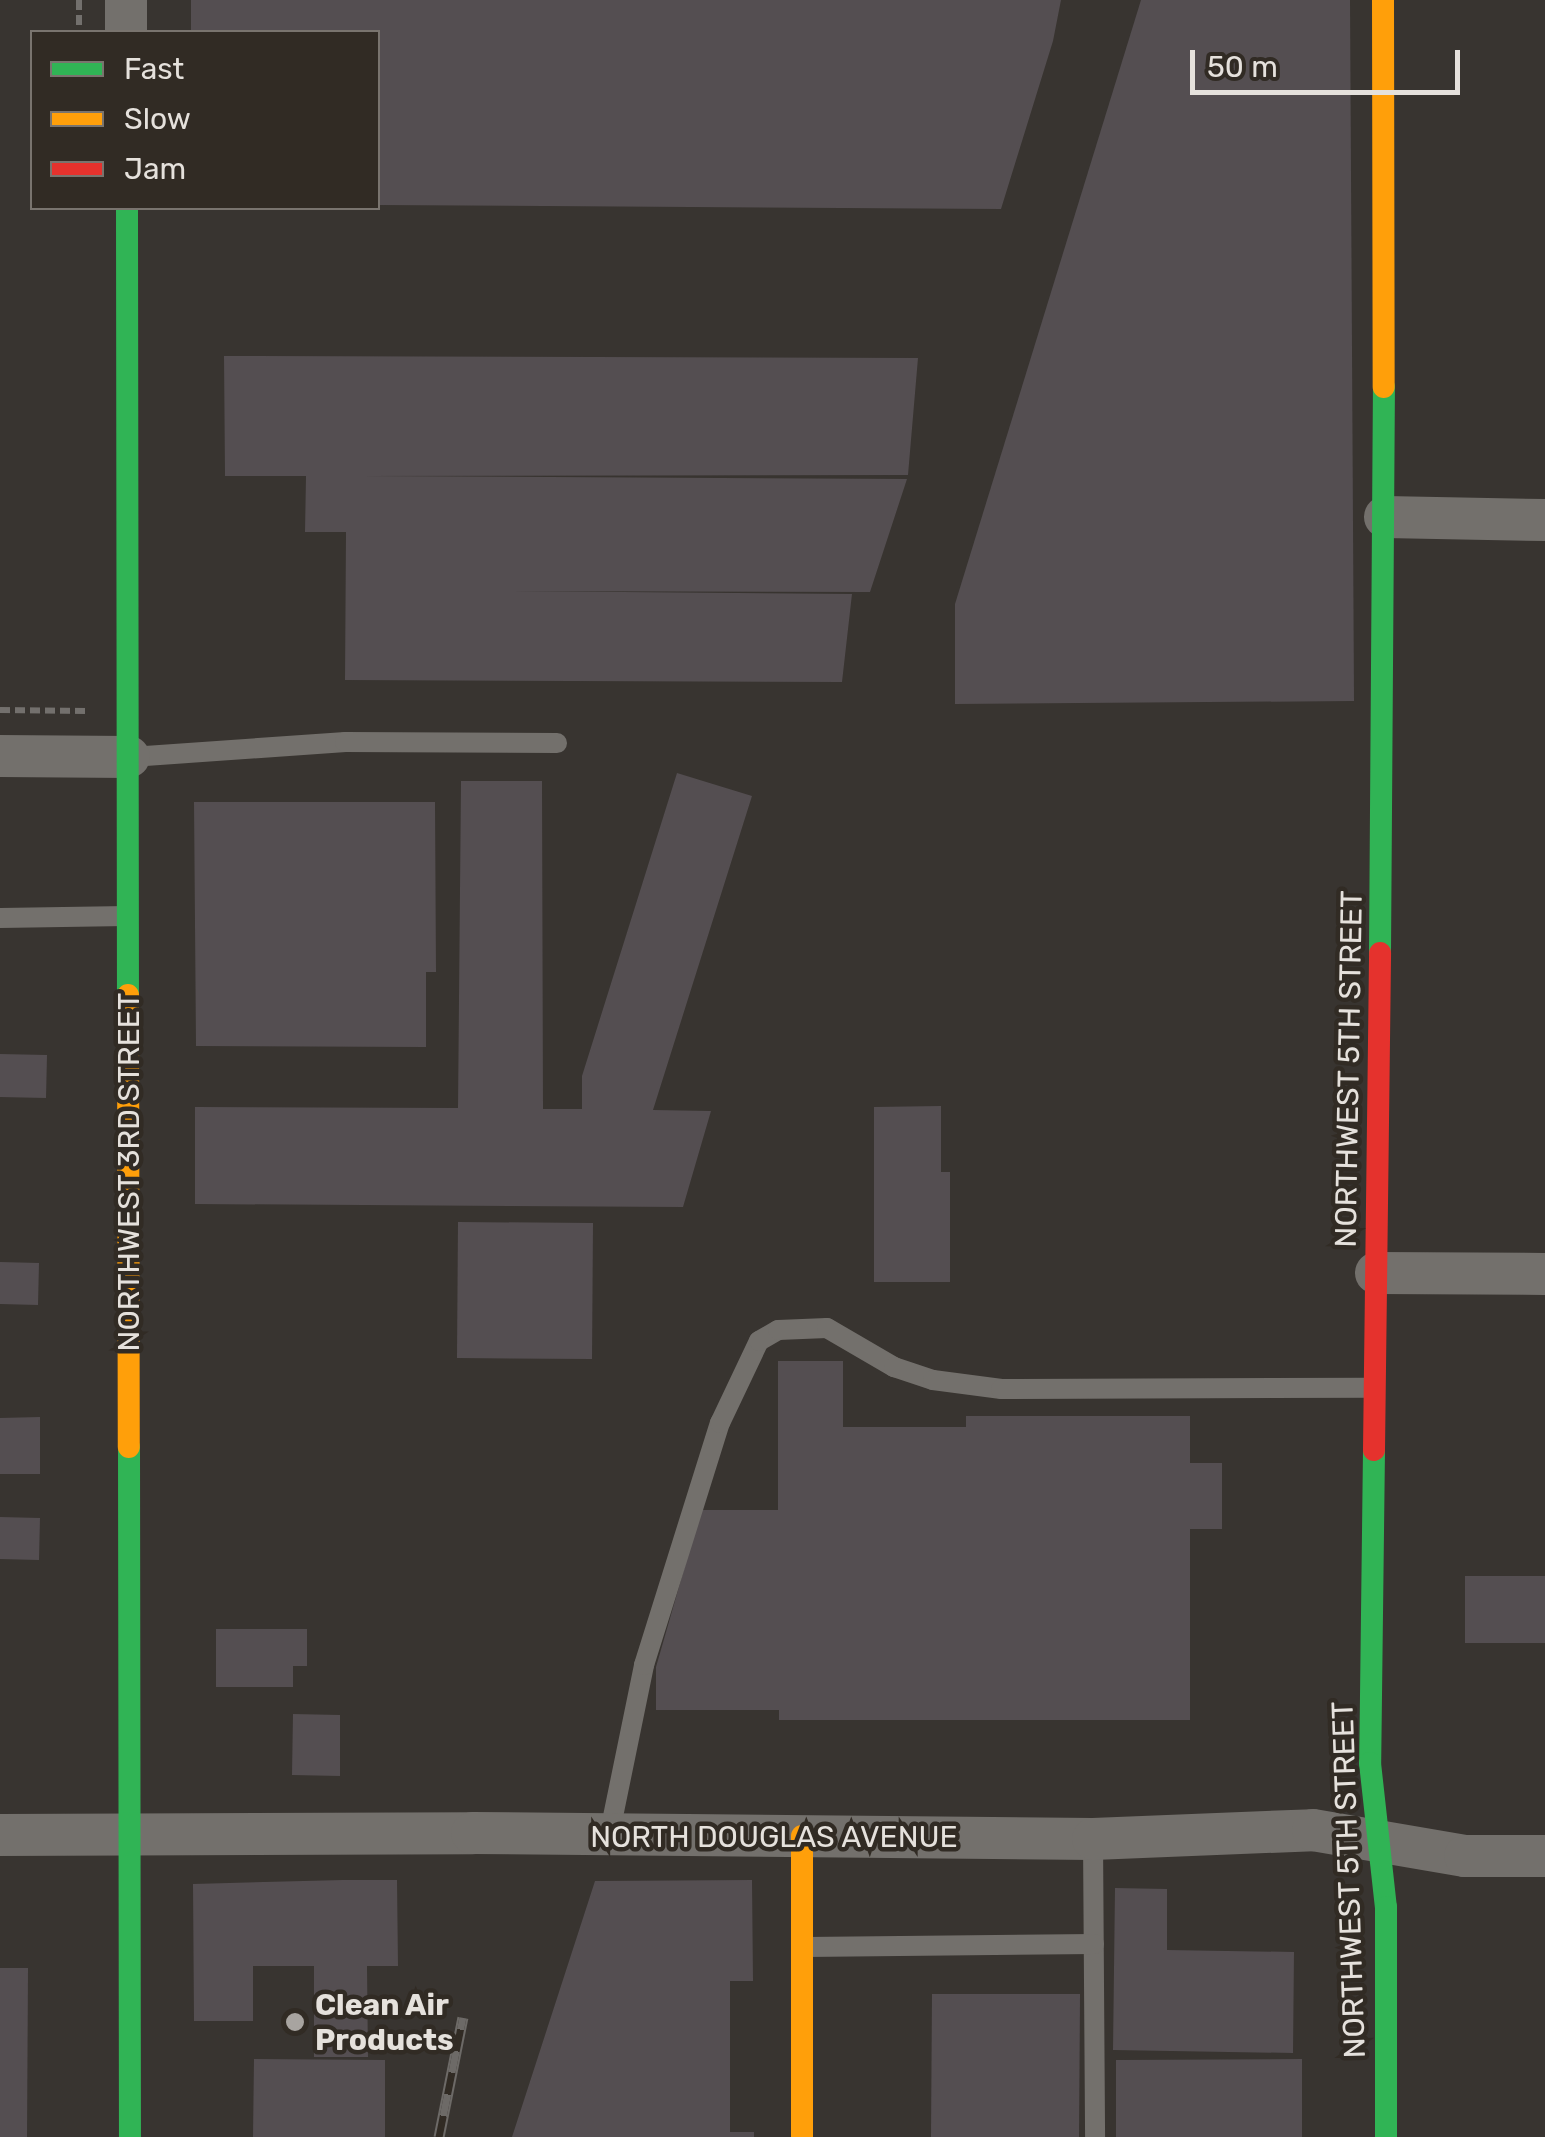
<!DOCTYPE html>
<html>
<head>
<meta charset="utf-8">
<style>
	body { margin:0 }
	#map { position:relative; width:1545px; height:2137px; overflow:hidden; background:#383430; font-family:Rubik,sans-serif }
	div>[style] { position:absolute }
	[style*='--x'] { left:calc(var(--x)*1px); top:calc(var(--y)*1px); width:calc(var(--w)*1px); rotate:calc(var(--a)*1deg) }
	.building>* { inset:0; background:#544e51 }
	.path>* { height:6px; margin-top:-3px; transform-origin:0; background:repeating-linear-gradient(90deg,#73706d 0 10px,transparent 0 15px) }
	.lane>* { height:20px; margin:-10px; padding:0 10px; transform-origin:10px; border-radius:10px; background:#73706c }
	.street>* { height:42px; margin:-21px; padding:0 21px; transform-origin:21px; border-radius:21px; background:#73706c }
	.fast>* { height:22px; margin:-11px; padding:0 11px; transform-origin:11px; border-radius:11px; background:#30b455 }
	.slow>* { height:22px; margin:-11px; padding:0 11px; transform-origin:11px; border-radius:11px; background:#ff9f0a }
	.jam>* { height:22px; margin:-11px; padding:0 11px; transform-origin:11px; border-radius:11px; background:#e5322d }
	.rail>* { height:11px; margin-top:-5.5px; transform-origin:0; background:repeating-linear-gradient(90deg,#312b24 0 22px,#6d6a67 0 44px); box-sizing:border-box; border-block:2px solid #6d6a67 }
	.dots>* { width:28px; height:28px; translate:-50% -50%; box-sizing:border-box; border:5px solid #312b24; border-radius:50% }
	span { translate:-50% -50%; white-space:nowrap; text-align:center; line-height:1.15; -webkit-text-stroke:9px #312b24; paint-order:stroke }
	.street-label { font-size:30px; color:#e5e1dc }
	.poi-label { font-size:30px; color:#e5e1dc; font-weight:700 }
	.left { translate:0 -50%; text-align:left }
	.legend { position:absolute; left:30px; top:30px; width:350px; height:180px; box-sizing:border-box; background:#312b24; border:2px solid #79746e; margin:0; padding:12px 18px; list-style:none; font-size:30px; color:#e5e1dc }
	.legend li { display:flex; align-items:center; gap:20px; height:50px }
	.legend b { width:50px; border:2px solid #79746e }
	.scale { position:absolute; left:1190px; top:50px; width:270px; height:45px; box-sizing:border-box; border:5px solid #e5e1dc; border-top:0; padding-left:12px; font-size:30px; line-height:35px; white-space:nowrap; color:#e5e1dc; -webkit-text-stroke:8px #312b24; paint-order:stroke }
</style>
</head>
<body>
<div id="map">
	<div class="building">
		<div style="clip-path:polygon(191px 0,1061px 0,1053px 41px,1001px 209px,378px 205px,378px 32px,191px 32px)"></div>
		<div style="clip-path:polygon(1141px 0,1350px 0,1354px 701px,955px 704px,955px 604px)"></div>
		<div style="clip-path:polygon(224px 356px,918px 358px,908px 475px,360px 476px,907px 479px,870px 592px,509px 591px,852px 594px,842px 682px,345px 680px,346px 532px,305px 532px,306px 476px,225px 476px)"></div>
		<div style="clip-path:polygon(677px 773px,752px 796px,653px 1110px,711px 1111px,683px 1207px,195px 1204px,195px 1107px,458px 1108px,461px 781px,542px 781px,543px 1109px,582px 1109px,582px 1076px)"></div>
		<div style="clip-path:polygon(194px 802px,435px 802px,436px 972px,426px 972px,426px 1047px,196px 1046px)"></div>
		<div style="clip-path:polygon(0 1054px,47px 1055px,46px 1098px,0 1097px)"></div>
		<div style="clip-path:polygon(941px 1106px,941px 1172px,950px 1172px,950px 1282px,874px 1282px,874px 1107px)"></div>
		<div style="clip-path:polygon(458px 1222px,593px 1223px,592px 1359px,457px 1358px)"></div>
		<div style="clip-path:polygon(0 1262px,39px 1263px,38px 1305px,0 1304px)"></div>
		<div style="clip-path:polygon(778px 1361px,843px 1361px,843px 1427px,966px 1427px,966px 1416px,1190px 1416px,1190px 1463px,1222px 1463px,1222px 1529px,1190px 1529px,1190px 1720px,779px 1720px,779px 1710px,656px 1710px,656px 1667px,701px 1510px,778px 1510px)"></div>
		<div style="clip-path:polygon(40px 1417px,40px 1474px,0 1474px,0 1418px)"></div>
		<div style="clip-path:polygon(0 1517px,40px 1518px,39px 1560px,0 1559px)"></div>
		<div style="clip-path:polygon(1465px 1576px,1545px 1576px,1545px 1643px,1465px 1643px)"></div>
		<div style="clip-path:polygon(216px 1629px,307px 1629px,307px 1666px,293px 1666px,293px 1687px,216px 1687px)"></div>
		<div style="clip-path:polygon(293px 1714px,340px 1715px,340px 1776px,292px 1775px)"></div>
		<div style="clip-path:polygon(343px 1880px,397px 1880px,398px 1966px,367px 1966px,368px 2057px,314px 2057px,314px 1966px,253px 1966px,253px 2021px,194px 2021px,193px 1884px)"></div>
		<div style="clip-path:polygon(752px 1880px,753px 1981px,730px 1981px,730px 2132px,754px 2132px,754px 2137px,512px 2137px,595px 1881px)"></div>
		<div style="clip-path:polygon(1115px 1888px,1167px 1889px,1167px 1950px,1294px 1952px,1293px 2053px,1113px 2050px)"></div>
		<div style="clip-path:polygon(0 1968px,28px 1968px,27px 2137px,0 2137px)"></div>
		<div style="clip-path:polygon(932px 1994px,1080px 1994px,1079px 2137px,931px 2137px)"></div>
		<div style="clip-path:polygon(254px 2059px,385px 2060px,385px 2137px,253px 2137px)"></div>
		<div style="clip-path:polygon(1302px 2059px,1302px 2137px,1116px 2137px,1116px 2060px)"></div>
	</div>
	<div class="path">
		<div style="--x:79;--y:0;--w:32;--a:90"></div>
		<div style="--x:0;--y:710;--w:87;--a:0.7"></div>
	</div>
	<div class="lane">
		<div style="--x:131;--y:757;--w:215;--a:-4"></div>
		<div style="--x:345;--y:742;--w:212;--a:0.3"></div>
		<div style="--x:0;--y:918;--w:127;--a:-0.9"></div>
		<div style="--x:609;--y:1836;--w:175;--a:-78.4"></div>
		<div style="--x:644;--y:1665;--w:254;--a:-72.6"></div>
		<div style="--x:720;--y:1423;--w:91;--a:-64.6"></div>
		<div style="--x:759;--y:1341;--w:22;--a:-30"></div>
		<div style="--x:778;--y:1330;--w:49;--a:-2.3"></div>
		<div style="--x:827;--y:1328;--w:78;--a:30.2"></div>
		<div style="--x:894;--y:1367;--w:41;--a:18.4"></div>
		<div style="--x:933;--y:1380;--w:69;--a:7.5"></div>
		<div style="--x:1001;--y:1389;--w:372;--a:-0.2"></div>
		<div style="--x:1093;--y:1839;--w:298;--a:89.6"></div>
		<div style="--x:806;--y:1947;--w:288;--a:-0.6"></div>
	</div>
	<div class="street">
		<div style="--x:126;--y:0;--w:32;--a:90"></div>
		<div style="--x:1385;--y:517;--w:160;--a:1.1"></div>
		<div style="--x:0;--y:756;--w:129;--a:0.4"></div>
		<div style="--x:1376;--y:1273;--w:169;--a:0.3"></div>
		<div style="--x:0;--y:1835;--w:472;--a:-0.2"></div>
		<div style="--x:472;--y:1833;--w:621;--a:0.55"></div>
		<div style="--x:1093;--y:1839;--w:220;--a:-2.3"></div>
		<div style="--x:1313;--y:1830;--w:154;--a:9.7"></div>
		<div style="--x:1465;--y:1856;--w:80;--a:0"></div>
	</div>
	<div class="fast">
		<div style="--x:127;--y:208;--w:787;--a:89.93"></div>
		<div style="--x:1380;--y:953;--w:566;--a:-89.6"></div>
		<div style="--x:129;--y:1447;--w:690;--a:89.92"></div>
		<div style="--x:1374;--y:1450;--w:313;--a:90.7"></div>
		<div style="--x:1370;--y:1763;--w:145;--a:83.7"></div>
		<div style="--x:1386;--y:1907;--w:230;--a:90"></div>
	</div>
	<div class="slow">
		<div style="--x:1383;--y:0;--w:387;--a:89.9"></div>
		<div style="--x:128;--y:995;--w:452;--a:89.9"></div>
		<div style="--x:802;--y:1836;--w:301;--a:90"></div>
	</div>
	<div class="jam">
		<div style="--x:1374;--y:1450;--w:497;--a:-89.3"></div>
	</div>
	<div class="rail">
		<div style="--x:439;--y:2137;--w:122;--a:-78.7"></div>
	</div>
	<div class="dots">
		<div style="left:295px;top:2022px;background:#a8a4a0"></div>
	</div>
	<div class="street-label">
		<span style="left:1349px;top:1069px;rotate:-89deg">NORTHWEST 5TH STREET</span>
		<span style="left:129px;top:1172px;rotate:-90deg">NORTHWEST 3RD STREET</span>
		<span style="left:774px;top:1837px">NORTH DOUGLAS AVENUE</span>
		<span style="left:1349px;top:1880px;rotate:-92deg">NORTHWEST 5TH STREET</span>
	</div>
	<div class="poi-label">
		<span class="left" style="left:315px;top:2022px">Clean Air<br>Products</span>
	</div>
	<ul class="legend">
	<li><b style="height:12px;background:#30b455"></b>Fast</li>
	<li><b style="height:12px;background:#ff9f0a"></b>Slow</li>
	<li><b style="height:12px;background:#e5322d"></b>Jam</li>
	</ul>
	<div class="scale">50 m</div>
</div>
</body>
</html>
